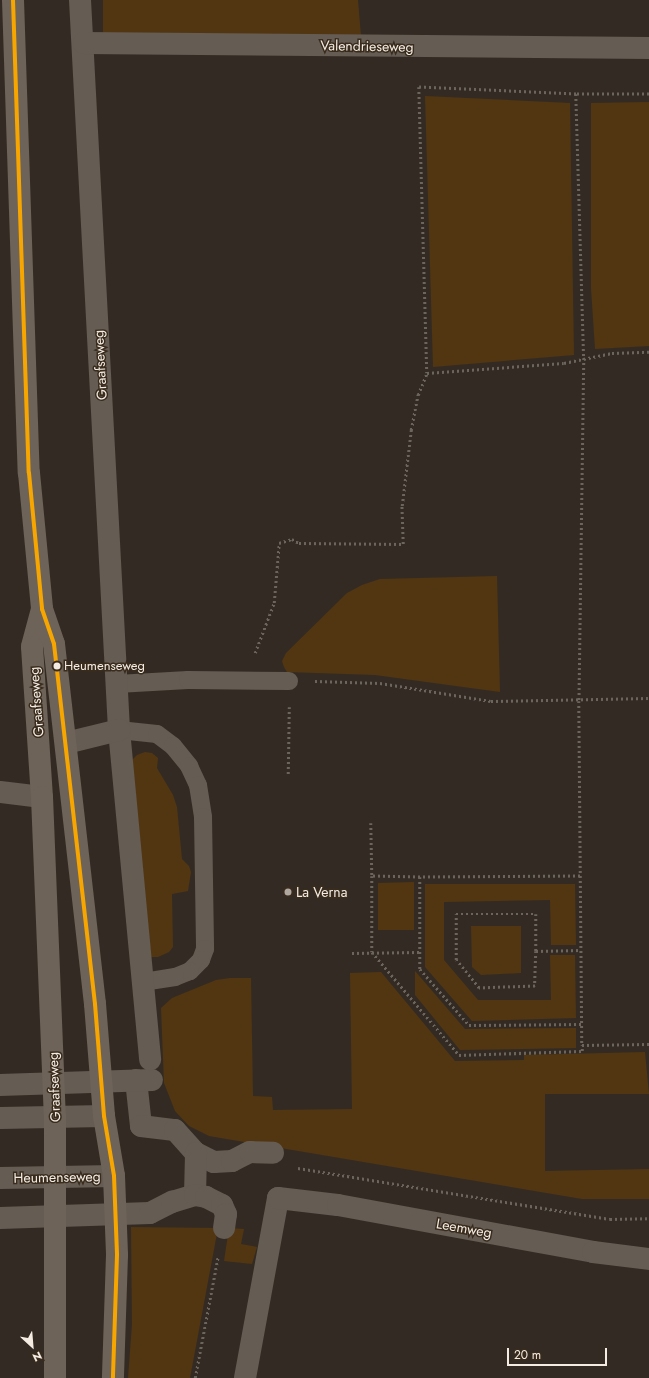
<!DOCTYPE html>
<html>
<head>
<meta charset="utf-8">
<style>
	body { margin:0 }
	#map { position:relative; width:649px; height:1378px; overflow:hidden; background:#332b23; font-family:Jost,sans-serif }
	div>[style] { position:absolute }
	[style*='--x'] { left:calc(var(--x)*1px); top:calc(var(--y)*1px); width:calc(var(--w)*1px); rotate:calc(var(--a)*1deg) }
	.green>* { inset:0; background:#523611 }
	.path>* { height:2.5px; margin-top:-1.25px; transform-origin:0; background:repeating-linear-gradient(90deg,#6b655e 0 2px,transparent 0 5px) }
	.service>* { height:18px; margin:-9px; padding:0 9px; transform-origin:9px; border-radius:9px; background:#655c54 }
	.pedestrian>* { height:22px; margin:-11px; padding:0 11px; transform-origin:11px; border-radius:11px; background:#655c54 }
	.minor>* { height:22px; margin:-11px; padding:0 11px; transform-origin:11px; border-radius:11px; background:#655c54 }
	.tertiary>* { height:22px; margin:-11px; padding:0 11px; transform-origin:11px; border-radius:11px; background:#655c54 }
	.primary>* { height:22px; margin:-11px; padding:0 11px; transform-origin:11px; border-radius:11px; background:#6e6358 }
	.bus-1>* { height:4px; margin:-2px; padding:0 2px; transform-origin:2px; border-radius:2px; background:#f7a600 }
	.dots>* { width:11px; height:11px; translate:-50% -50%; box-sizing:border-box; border:2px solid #392c1d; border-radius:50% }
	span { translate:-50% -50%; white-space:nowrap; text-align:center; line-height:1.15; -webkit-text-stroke:3px #392c1d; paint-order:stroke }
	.bus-label { font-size:13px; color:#f4ebe2 }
	.left { translate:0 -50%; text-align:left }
	.street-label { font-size:14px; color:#f4ebe2 }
	.poi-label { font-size:14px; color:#f4ebe2 }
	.north { position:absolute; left:12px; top:1326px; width:40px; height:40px; -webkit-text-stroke:3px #392c1d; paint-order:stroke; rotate:154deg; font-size:11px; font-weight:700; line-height:16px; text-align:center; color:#f4ebe2 }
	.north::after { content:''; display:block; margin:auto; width:14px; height:18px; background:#f4ebe2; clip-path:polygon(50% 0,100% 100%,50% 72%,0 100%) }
	.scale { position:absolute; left:507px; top:1348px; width:100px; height:18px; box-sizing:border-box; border:2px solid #f4ebe2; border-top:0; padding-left:5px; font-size:12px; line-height:14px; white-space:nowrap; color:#f4ebe2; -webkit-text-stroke:3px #392c1d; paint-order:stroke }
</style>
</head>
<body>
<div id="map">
	<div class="green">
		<div style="clip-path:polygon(103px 0,358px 0,361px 36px,103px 35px)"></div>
		<div style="clip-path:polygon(425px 96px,570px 103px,574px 355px,433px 367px)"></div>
		<div style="clip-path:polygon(649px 102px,649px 346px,595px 349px,591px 288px,591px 103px)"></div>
		<div style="clip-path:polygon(497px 576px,500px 692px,375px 675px,287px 672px,284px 667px,282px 661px,286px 653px,347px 593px,362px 585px,380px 579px)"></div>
		<div style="clip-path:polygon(145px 752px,152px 753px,158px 758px,157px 768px,173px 795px,177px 807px,182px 859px,189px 866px,191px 872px,188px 891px,172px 894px,173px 947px,169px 952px,158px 957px,151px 957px,132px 760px,137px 755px)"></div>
		<div style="clip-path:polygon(414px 882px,414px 930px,378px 930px,378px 883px)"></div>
		<div style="clip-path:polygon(425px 884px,575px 884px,576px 945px,551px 945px,550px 900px,444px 902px,444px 960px,478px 1000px,551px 1000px,550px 955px,575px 955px,576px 1018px,472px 1021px,425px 967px)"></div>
		<div style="clip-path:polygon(471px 926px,521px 926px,521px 973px,481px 975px,472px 967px)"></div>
		<div style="clip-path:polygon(415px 971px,465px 1029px,576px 1028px,576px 1048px,460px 1050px,415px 995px)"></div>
		<div style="clip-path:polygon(381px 972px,455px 1061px,524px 1060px,524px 1055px,645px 1052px,649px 1094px,545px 1094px,545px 1171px,649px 1169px,649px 1199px,582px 1199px,209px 1136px,189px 1126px,175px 1111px,164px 1083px,161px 1008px,172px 998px,216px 980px,230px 978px,251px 978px,253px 1096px,272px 1097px,273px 1110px,352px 1109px,350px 973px)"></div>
		<div style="clip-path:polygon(131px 1227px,218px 1228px,190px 1378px,128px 1378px,132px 1324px)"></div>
		<div style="clip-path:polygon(229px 1228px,244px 1229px,241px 1244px,257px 1247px,252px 1264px,224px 1261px)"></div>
	</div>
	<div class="path">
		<div style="--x:576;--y:94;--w:157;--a:-177.4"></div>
		<div style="--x:419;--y:87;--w:286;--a:88.4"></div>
		<div style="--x:427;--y:373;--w:137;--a:-4.2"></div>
		<div style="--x:564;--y:363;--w:49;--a:-11.8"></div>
		<div style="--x:612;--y:353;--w:37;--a:-2"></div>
		<div style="--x:649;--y:94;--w:73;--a:180"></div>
		<div style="--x:576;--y:94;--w:264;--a:88.3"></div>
		<div style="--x:584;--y:358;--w:343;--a:90.8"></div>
		<div style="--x:579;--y:701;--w:344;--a:89.5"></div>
		<div style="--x:582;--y:1045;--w:67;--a:-0.9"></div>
		<div style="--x:255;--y:653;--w:53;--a:-69.2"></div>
		<div style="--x:274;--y:603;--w:60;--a:-85.2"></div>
		<div style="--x:279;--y:543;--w:14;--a:-17"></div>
		<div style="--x:292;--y:539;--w:8;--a:30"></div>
		<div style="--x:299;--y:543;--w:104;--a:0.6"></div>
		<div style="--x:403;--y:544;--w:38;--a:-92"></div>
		<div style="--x:402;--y:506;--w:77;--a:-83.2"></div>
		<div style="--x:411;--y:430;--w:36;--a:-79"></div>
		<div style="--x:418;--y:395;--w:24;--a:-68"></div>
		<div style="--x:315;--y:681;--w:65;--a:1.8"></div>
		<div style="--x:380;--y:683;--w:112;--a:9.2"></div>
		<div style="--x:491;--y:701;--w:158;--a:-1.1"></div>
		<div style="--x:288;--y:774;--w:67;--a:-89.1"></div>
		<div style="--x:371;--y:823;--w:53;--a:88.9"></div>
		<div style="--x:580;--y:876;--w:160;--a:179.6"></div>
		<div style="--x:420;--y:877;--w:92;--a:90"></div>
		<div style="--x:420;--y:969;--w:74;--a:48.8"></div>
		<div style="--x:469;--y:1025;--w:113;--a:-0.5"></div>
		<div style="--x:420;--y:877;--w:48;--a:-178.8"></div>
		<div style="--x:372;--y:876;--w:76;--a:90"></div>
		<div style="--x:372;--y:952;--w:135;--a:49.8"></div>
		<div style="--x:459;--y:1055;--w:123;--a:-1.9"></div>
		<div style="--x:582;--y:1051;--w:6;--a:-90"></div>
		<div style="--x:536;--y:951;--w:35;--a:92"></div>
		<div style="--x:535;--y:986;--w:56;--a:178"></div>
		<div style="--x:479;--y:988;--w:36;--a:-129"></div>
		<div style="--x:456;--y:960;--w:46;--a:-90"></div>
		<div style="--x:456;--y:914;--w:80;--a:0"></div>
		<div style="--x:536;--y:914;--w:37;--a:90"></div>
		<div style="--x:536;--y:951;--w:45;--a:-1.3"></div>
		<div style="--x:352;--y:953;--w:68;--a:-0.8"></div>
		<div style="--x:298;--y:1168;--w:316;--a:9.3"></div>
		<div style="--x:610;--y:1219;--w:39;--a:-1"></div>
		<div style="--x:195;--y:1378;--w:124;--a:-79.3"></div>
	</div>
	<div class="service">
		<div style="--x:117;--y:684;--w:71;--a:-3.2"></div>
		<div style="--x:188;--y:680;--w:101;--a:0.6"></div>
		<div style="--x:119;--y:730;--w:38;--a:6"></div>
		<div style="--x:157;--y:734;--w:20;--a:37"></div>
		<div style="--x:173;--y:746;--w:26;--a:51"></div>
		<div style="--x:189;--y:766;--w:21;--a:65"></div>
		<div style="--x:198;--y:785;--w:32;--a:81"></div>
		<div style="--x:203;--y:817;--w:132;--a:89.1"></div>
		<div style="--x:205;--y:949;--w:12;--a:110"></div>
		<div style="--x:201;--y:960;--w:16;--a:135"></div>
		<div style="--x:190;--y:971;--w:16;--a:158"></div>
		<div style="--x:175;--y:977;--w:33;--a:171"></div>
	</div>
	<div class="pedestrian">
		<div style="--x:136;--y:1080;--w:46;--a:83.8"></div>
		<div style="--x:141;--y:1126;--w:34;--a:7"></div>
		<div style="--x:175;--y:1130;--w:31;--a:48"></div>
		<div style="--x:196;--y:1153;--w:20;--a:27"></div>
		<div style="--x:214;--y:1162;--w:18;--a:-3"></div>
		<div style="--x:232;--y:1161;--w:20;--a:-27"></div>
		<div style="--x:250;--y:1152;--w:23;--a:2"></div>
		<div style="--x:0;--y:1085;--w:152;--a:-1.9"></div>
		<div style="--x:195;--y:1195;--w:42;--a:-88.6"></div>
		<div style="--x:0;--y:1218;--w:150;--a:-1.9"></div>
		<div style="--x:150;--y:1213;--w:25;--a:-27"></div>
		<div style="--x:172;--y:1202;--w:24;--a:-17"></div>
		<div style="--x:195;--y:1195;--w:11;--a:10"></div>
		<div style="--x:206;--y:1197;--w:18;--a:27"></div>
		<div style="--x:222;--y:1205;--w:10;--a:66"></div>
		<div style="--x:226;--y:1214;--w:14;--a:98"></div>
	</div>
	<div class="minor">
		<div style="--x:80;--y:0;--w:731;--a:86.94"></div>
		<div style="--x:119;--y:730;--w:331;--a:84.6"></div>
		<div style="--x:84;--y:43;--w:565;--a:0.51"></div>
		<div style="--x:66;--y:743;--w:55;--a:-13.8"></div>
		<div style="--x:0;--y:792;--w:42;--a:6.8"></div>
		<div style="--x:245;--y:1378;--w:183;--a:-79.6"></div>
	</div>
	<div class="tertiary">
		<div style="--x:0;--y:1118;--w:104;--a:-1.1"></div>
		<div style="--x:0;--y:1178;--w:114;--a:-1"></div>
		<div style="--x:278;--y:1198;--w:60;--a:6.7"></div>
		<div style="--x:338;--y:1205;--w:259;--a:10.4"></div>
		<div style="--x:593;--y:1252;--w:56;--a:7.1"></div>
	</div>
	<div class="primary">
		<div style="--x:13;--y:0;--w:473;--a:88.1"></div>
		<div style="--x:29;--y:473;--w:137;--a:84.5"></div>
		<div style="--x:42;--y:609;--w:37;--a:71"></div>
		<div style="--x:54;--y:644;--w:362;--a:83.5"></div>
		<div style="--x:95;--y:1004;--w:112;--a:85.4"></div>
		<div style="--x:104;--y:1116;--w:61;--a:80.5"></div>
		<div style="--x:114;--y:1176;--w:79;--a:87.8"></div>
		<div style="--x:117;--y:1255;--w:123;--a:91.9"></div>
		<div style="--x:42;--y:609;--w:39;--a:105"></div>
		<div style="--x:32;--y:647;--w:150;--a:86.2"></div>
		<div style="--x:42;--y:797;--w:320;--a:87.7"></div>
		<div style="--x:55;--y:1117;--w:261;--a:90"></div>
	</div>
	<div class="bus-1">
		<div style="--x:13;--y:0;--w:473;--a:88.1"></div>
		<div style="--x:29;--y:473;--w:137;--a:84.5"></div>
		<div style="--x:42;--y:609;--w:37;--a:71"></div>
		<div style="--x:54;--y:644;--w:362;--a:83.5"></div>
		<div style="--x:95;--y:1004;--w:112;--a:85.4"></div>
		<div style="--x:104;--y:1116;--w:61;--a:80.5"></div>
		<div style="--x:114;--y:1176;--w:79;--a:87.8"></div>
		<div style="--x:117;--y:1255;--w:123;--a:91.9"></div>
	</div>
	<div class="dots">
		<div style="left:57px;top:666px;background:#f4ebe2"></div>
		<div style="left:288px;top:892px;background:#b0a89f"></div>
	</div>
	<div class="bus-label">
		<span class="left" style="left:64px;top:666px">Heumenseweg</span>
	</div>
	<div class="street-label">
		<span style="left:367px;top:46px;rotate:1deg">Valendrieseweg</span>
		<span style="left:100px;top:365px;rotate:-93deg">Graafseweg</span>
		<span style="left:36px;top:702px;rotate:-94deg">Graafseweg</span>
		<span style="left:54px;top:1087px;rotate:-92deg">Graafseweg</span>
		<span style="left:57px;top:1177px;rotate:-1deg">Heumenseweg</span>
		<span style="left:464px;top:1228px;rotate:10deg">Leemweg</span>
	</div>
	<div class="poi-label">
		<span class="left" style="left:296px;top:892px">La Verna</span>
	</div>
	<div class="north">N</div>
	<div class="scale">20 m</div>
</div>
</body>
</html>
